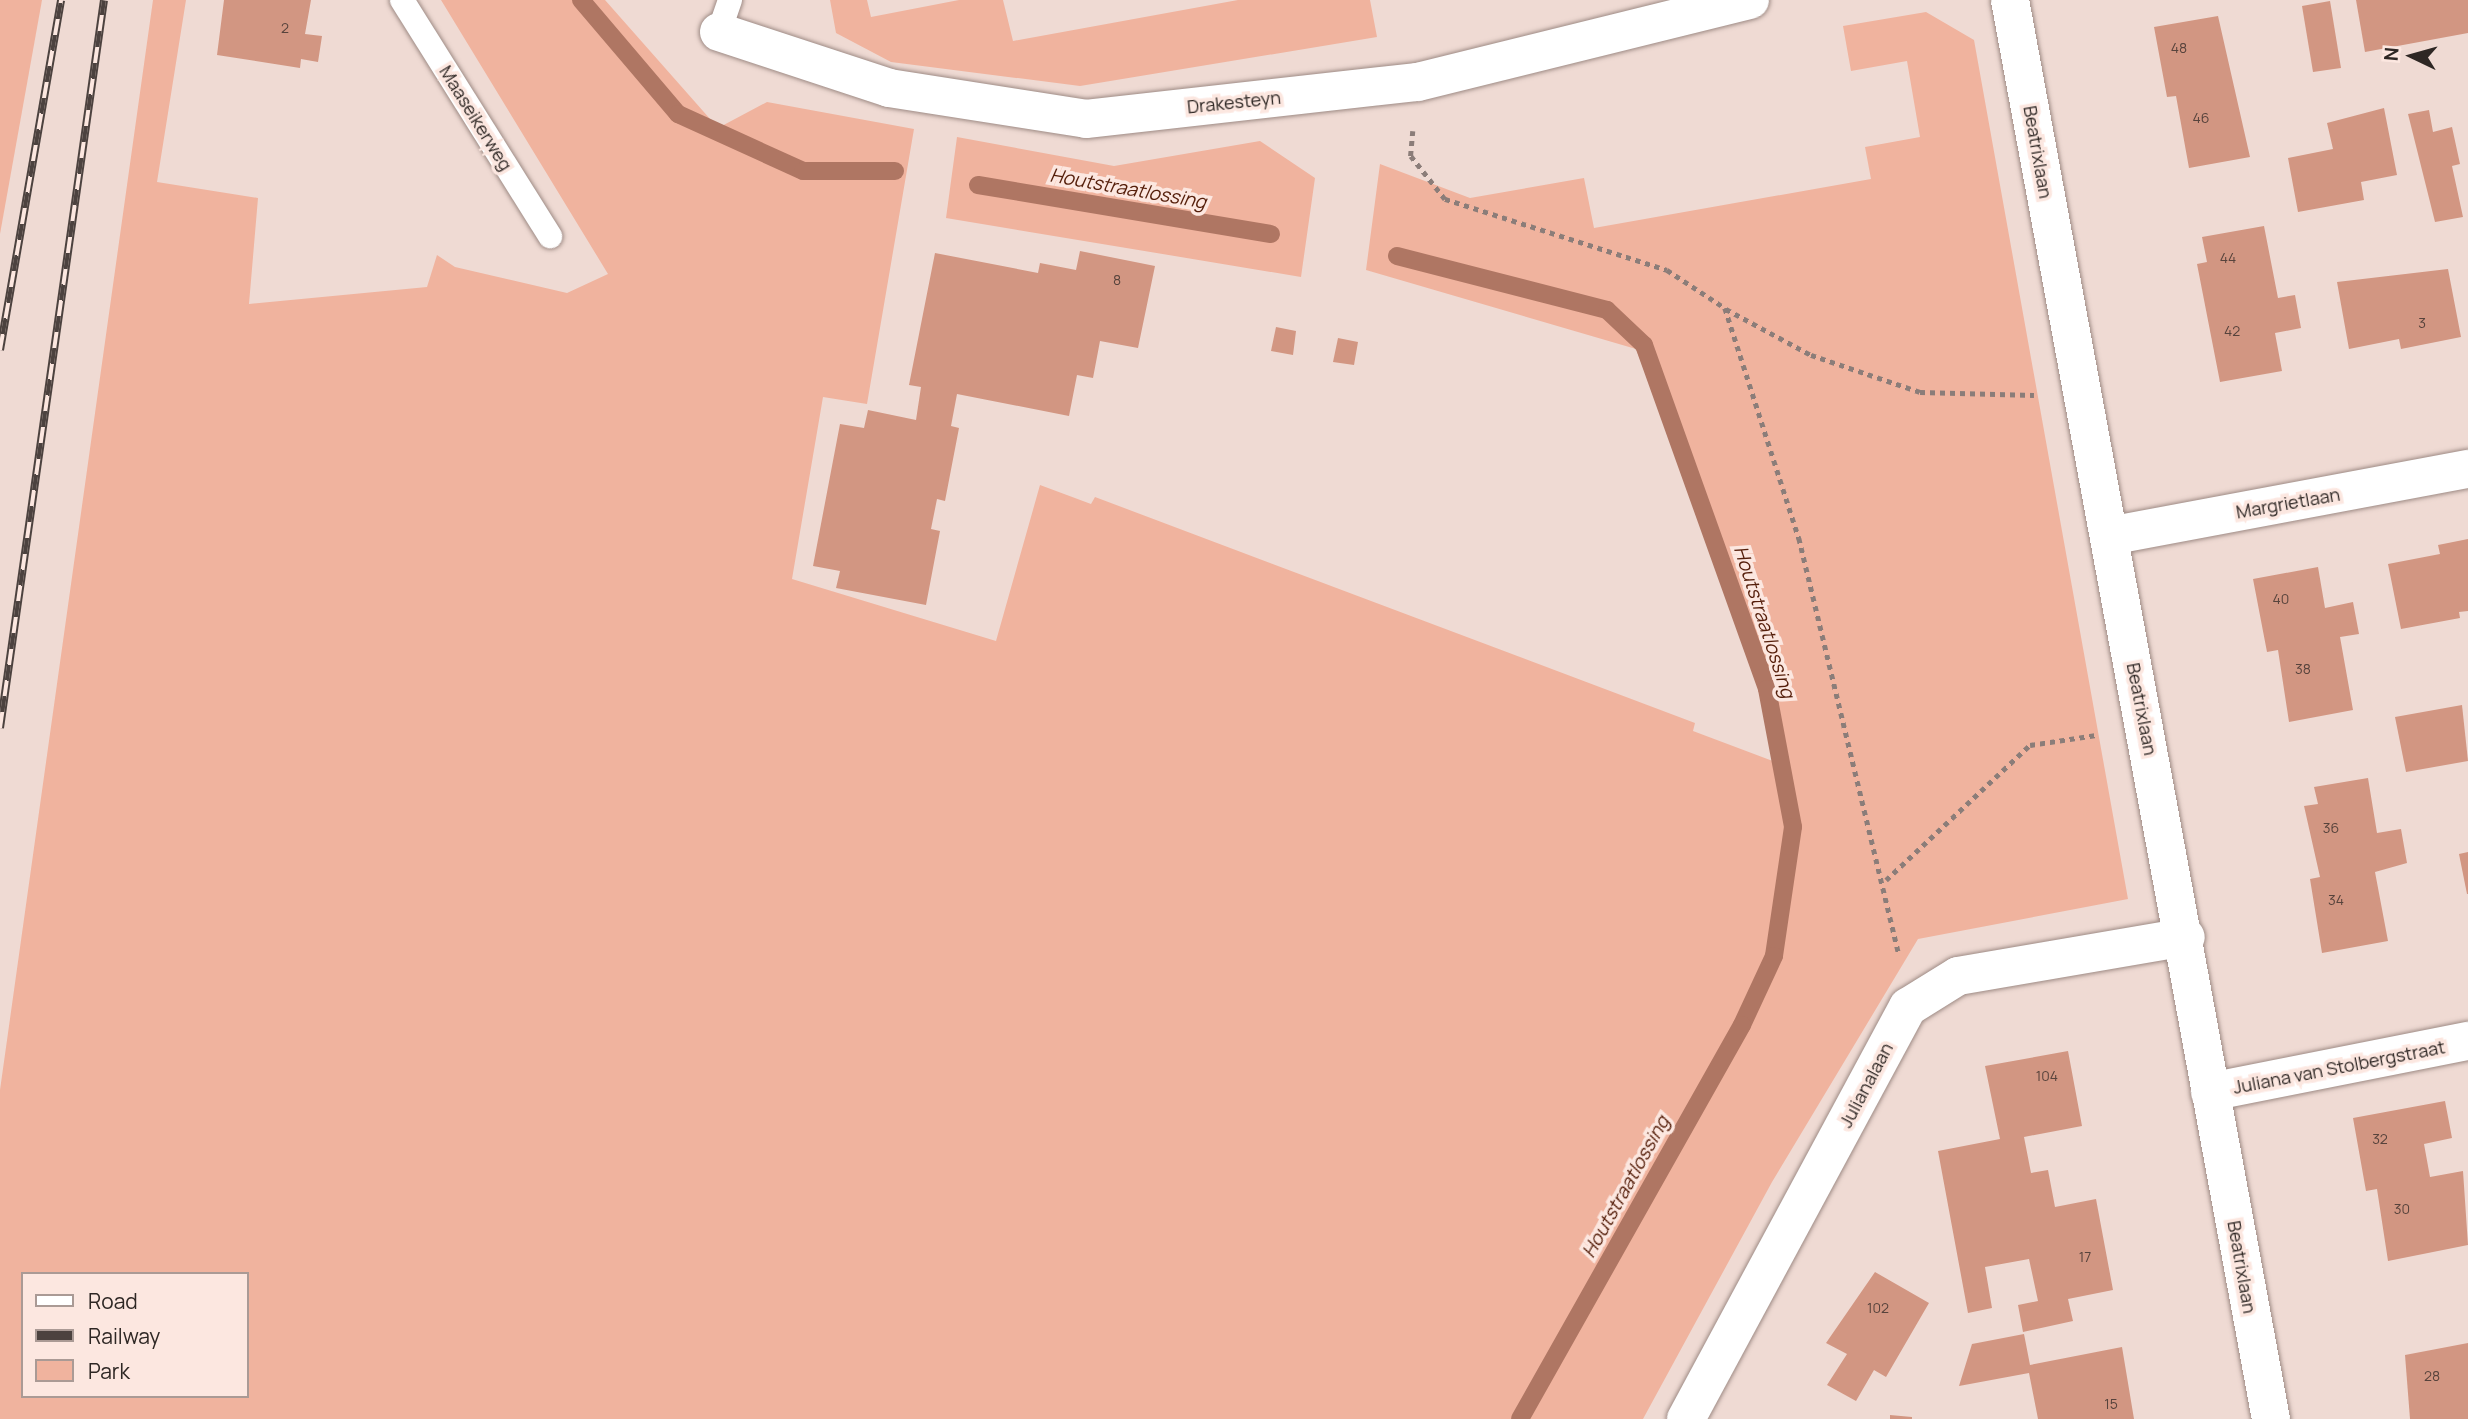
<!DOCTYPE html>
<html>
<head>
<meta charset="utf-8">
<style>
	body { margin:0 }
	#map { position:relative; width:2468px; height:1419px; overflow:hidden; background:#efdad3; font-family:Manrope,sans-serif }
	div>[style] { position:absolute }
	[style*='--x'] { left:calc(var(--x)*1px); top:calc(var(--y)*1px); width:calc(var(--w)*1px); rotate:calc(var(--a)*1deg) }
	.green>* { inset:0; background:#f0b39e }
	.stream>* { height:18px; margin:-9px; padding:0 9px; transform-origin:9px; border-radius:9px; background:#af7663 }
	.building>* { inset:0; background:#d29682 }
	.path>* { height:4.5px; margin-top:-2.25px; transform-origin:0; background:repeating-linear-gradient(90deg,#8b7d79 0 5px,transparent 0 10px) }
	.roads { filter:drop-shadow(0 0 2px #9e8b85) drop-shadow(0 0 2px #9e8b85) }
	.service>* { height:24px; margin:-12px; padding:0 12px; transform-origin:12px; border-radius:12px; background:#fff }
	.minor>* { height:38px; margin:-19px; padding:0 19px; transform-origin:19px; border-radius:19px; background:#fff }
	.tertiary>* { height:38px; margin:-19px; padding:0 19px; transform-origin:19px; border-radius:19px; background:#fff }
	.rail>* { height:8px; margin-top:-4px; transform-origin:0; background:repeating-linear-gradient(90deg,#fce7e0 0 16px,#4c423f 0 32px); box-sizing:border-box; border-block:2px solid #4c423f }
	span { translate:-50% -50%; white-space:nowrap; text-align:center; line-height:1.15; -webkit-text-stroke:7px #fce7e0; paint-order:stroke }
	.number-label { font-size:14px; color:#57433c }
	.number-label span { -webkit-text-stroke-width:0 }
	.street-label { font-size:18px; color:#2e2724 }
	.water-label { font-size:19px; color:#551e0a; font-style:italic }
	.legend { position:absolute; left:21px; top:1272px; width:228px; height:126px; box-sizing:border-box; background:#fce7e0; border:2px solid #aa9a95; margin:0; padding:9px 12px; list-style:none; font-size:21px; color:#2e2724 }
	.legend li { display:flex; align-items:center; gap:14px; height:35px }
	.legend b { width:35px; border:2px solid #aa9a95 }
	.north { position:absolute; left:2377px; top:21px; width:70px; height:70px; -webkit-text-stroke:5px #fce7e0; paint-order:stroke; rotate:275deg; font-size:19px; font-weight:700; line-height:28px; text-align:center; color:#2e2724 }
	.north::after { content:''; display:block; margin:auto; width:24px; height:32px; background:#2e2724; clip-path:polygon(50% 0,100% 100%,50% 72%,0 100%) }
</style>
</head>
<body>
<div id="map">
	<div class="green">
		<div style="clip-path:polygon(0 0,42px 0,0 234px)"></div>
		<div style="clip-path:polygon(evenodd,153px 0,186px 0,157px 182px,258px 198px,249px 304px,427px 287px,437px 255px,455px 267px,567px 293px,608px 274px,441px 0,605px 0,718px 128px,767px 102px,914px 129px,867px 404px,823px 397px,792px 579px,996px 641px,1040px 485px,1091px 504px,1095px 497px,1695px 723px,1693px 731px,1778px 763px,1767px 692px,1636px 349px,1366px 270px,1380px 164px,1470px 198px,1584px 178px,1594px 228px,1871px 179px,1865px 147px,1920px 137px,1907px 61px,1851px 71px,1843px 26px,1926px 12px,1974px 40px,2128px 899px,1918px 939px,1772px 1182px,1643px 1419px,0 1419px,0 1090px,153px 0,23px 1274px,247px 1274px,247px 1396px,23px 1396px,23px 1274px)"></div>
		<div style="clip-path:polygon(830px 0,867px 0,871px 17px,959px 0,1003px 0,1013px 41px,1238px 0,1370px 0,1377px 37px,1080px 86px,891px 62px,836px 33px)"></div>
		<div style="clip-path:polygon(957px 137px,1114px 166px,1260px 141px,1315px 178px,1301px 277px,946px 218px)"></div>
	</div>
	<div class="stream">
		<div style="--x:581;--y:0;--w:150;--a:49.6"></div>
		<div style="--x:678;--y:114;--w:137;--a:24.5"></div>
		<div style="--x:803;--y:171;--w:92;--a:0"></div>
		<div style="--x:978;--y:185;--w:297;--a:9.5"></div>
		<div style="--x:1397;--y:256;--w:217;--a:14.4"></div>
		<div style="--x:1607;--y:310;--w:51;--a:43.4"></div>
		<div style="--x:1644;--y:345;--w:365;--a:70.3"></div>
		<div style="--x:1767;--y:689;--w:140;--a:79.3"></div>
		<div style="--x:1793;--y:827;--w:130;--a:98.4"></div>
		<div style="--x:1774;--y:956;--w:76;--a:114.9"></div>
		<div style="--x:1742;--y:1025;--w:452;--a:119.4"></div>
	</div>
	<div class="building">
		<div style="clip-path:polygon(224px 0,311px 0,305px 34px,322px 36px,318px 62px,301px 59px,300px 68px,217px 55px)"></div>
		<div style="clip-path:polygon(2356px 0,2468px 0,2468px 33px,2365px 52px)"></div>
		<div style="clip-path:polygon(2330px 1px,2341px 68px,2313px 72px,2302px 6px)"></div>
		<div style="clip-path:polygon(2218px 16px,2250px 157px,2189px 168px,2176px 96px,2167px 97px,2154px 27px)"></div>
		<div style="clip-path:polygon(2384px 108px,2397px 175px,2361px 182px,2364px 200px,2298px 212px,2288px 158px,2333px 149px,2327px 123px)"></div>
		<div style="clip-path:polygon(2429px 110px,2433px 132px,2452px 127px,2460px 164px,2452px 166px,2463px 217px,2435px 222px,2408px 114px)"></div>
		<div style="clip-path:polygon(2264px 226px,2278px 298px,2295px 295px,2301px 328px,2275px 333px,2282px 371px,2220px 382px,2197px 264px,2207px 262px,2202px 237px)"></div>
		<div style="clip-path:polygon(1080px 251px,1155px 266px,1138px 348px,1100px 341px,1093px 378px,1077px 375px,1069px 416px,957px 394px,951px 426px,959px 428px,945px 501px,937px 499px,931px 529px,940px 531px,926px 605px,836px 588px,840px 571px,813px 566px,840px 424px,864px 428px,868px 410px,916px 420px,921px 387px,909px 385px,935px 253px,1038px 273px,1040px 263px,1076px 270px)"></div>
		<div style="clip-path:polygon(2448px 269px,2461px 337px,2401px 349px,2399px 339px,2349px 349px,2337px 282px)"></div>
		<div style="clip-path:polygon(1276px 327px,1296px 331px,1293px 355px,1271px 351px)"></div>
		<div style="clip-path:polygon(1338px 338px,1358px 342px,1354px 365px,1333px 362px)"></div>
		<div style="clip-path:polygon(2468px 539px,2468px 611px,2459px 612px,2460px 618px,2401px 629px,2388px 564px,2440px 554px,2438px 545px)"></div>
		<div style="clip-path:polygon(2318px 567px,2325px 608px,2353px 602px,2359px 634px,2340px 637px,2353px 710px,2289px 722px,2278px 650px,2267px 652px,2253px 579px)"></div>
		<div style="clip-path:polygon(2462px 705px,2468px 761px,2406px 772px,2395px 717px)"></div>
		<div style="clip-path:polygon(2368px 778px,2377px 833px,2401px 829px,2407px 863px,2375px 872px,2388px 941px,2322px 953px,2310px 879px,2320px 877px,2304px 806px,2318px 804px,2314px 787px)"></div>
		<div style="clip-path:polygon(2468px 852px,2468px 894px,2467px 894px,2459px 854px)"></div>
		<div style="clip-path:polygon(2068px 1051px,2082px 1126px,2024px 1137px,2031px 1173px,2048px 1170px,2055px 1207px,2096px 1199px,2113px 1290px,2068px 1299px,2073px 1321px,2023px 1332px,2018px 1305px,2038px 1301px,2029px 1259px,1985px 1267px,1992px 1308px,1968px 1313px,1938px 1151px,2000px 1139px,1985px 1066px)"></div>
		<div style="clip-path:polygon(2445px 1101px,2452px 1138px,2424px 1144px,2430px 1177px,2463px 1171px,2468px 1245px,2388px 1261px,2377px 1189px,2366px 1191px,2353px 1118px)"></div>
		<div style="clip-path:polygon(1875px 1272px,1929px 1303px,1886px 1377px,1874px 1370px,1856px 1401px,1827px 1385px,1847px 1354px,1826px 1343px)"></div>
		<div style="clip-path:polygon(2024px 1334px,2030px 1365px,2122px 1347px,2134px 1419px,2038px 1419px,2029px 1373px,1959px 1386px,1972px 1344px)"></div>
		<div style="clip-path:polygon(2468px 1343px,2468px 1419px,2410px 1419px,2405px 1355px)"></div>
		<div style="clip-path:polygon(1890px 1415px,1912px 1417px,1912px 1419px,1890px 1419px)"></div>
	</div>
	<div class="path">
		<div style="--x:1413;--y:131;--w:25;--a:95"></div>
		<div style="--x:1411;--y:156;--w:55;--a:51.7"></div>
		<div style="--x:1445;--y:199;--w:233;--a:17.7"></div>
		<div style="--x:1667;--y:270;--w:69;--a:33.2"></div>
		<div style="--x:1725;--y:308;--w:242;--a:72.2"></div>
		<div style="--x:1799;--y:538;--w:428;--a:76.5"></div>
		<div style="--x:1726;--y:309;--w:97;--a:28.4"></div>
		<div style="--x:1811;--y:355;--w:115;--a:18.7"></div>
		<div style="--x:1920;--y:392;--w:114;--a:1.5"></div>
		<div style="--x:1886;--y:880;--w:197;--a:-43.2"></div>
		<div style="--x:2030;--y:745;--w:67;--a:-8.6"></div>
	</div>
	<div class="roads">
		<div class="service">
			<div style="--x:402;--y:0;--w:279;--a:57.9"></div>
			<div style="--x:719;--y:32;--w:34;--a:-71"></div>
		</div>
		<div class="minor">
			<div style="--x:719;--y:32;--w:179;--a:18.2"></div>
			<div style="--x:889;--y:88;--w:199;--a:8.9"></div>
			<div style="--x:1086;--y:119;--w:334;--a:-6.4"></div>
			<div style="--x:1418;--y:82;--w:342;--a:-13.9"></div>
			<div style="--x:2109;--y:536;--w:365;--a:-10.6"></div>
			<div style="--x:2210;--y:1092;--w:263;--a:-11.2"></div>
			<div style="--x:1686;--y:1419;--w:468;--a:-61.7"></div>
			<div style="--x:1908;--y:1007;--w:59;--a:-31.8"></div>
			<div style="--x:1958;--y:976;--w:231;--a:-9.7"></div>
		</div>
		<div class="tertiary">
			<div style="--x:2010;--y:0;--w:1443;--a:79.58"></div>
		</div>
	</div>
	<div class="rail">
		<div style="--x:0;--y:350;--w:355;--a:-80.1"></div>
		<div style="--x:0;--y:728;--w:735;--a:-81.87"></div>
	</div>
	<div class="number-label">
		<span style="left:285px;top:28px">2</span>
		<span style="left:2179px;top:48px">48</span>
		<span style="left:2201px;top:118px">46</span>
		<span style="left:2228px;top:258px">44</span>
		<span style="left:1117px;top:280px">8</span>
		<span style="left:2422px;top:323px">3</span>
		<span style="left:2232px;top:331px">42</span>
		<span style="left:2281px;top:599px">40</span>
		<span style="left:2303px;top:669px">38</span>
		<span style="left:2331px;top:828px">36</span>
		<span style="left:2336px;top:900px">34</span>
		<span style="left:2047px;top:1076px">104</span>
		<span style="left:2380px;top:1139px">32</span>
		<span style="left:2402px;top:1209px">30</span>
		<span style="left:2085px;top:1257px">17</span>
		<span style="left:1878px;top:1308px">102</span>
		<span style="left:2432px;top:1376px">28</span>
		<span style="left:2111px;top:1404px">15</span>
	</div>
	<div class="street-label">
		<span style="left:1234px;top:102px;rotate:-6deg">Drakesteyn</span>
		<span style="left:476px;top:118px;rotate:58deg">Maaseikerweg</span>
		<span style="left:2038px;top:152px;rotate:80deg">Beatrixlaan</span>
		<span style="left:2288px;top:503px;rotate:-10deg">Margrietlaan</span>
		<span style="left:2142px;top:709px;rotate:79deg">Beatrixlaan</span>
		<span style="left:2339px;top:1067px;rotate:-11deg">Juliana van Stolbergstraat</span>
		<span style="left:1866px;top:1085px;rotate:-62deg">Julianalaan</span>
		<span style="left:2242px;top:1267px;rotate:80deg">Beatrixlaan</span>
	</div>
	<div class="water-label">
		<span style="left:1128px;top:189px;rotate:10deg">Houtstraatlossing</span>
		<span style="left:1764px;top:622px;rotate:72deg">Houtstraatlossing</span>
		<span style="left:1626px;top:1187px;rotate:-61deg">Houtstraatlossing</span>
	</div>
	<ul class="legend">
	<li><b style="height:9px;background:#fff"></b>Road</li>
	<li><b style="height:9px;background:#4c423f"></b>Railway</li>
	<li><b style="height:19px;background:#f0b39e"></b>Park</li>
	</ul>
	<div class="north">N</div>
</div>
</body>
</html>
